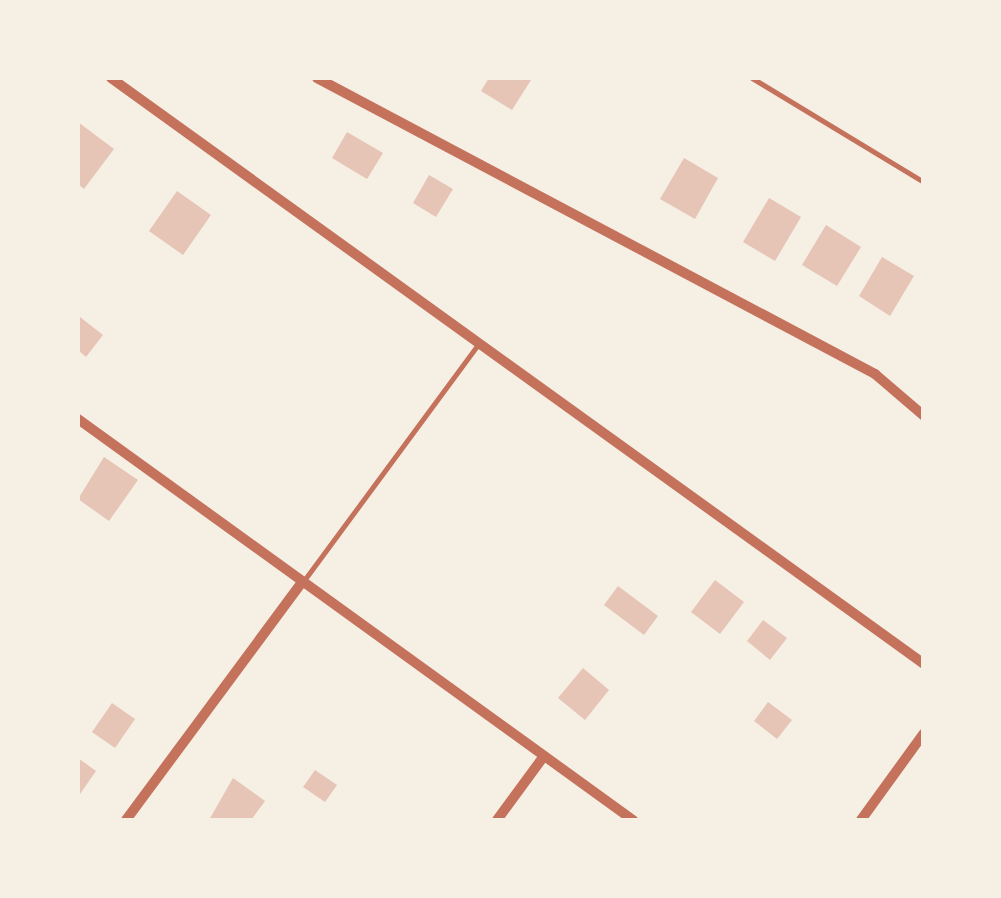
<!DOCTYPE html>
<html>
<head>
<meta charset="utf-8">
<style>
	body { margin:0 }
	#map { position:relative; width:1001px; height:898px; overflow:hidden; background:#f6efe4; font-family:"PT Sans Narrow",sans-serif }
	div>[style] { position:absolute }
	[style*='--x'] { left:calc(var(--x)*1px); top:calc(var(--y)*1px); width:calc(var(--w)*1px); rotate:calc(var(--a)*1deg) }
	.building>* { inset:0; background:#e6c5b7 }
	.service>* { height:5px; margin:-2.5px; padding:0 2.5px; transform-origin:2.5px; border-radius:2.5px; background:#c5725c }
	.minor>* { height:10px; margin:-5px; padding:0 5px; transform-origin:5px; border-radius:5px; background:#c5725c }
	span { translate:-50% -50%; white-space:nowrap; text-align:center; line-height:1.15; -webkit-text-stroke:10px #f6efe4; paint-order:stroke }
	.frame { position:absolute; inset:0; border:80px solid #f6efe4; pointer-events:none }
</style>
</head>
<body>
<div id="map">
	<div class="building">
		<div style="clip-path:polygon(489px 78px,526px 78px,531px 80px,512px 110px,481px 91px)"></div>
		<div style="clip-path:polygon(78px 122px,114px 149px,84px 189px,78px 184px)"></div>
		<div style="clip-path:polygon(347px 132px,383px 153px,367px 179px,332px 158px)"></div>
		<div style="clip-path:polygon(684px 158px,718px 178px,695px 219px,660px 199px)"></div>
		<div style="clip-path:polygon(429px 175px,453px 189px,436px 217px,413px 203px)"></div>
		<div style="clip-path:polygon(177px 191px,211px 215px,183px 255px,149px 231px)"></div>
		<div style="clip-path:polygon(769px 198px,801px 217px,775px 261px,743px 242px)"></div>
		<div style="clip-path:polygon(826px 225px,861px 247px,837px 286px,802px 265px)"></div>
		<div style="clip-path:polygon(882px 257px,914px 276px,890px 316px,859px 296px)"></div>
		<div style="clip-path:polygon(80px 317px,103px 335px,86px 357px,78px 350px)"></div>
		<div style="clip-path:polygon(104px 457px,138px 480px,109px 521px,78px 499px)"></div>
		<div style="clip-path:polygon(715px 580px,744px 602px,720px 634px,691px 612px)"></div>
		<div style="clip-path:polygon(618px 586px,658px 616px,644px 635px,604px 605px)"></div>
		<div style="clip-path:polygon(763px 620px,787px 638px,770px 660px,747px 641px)"></div>
		<div style="clip-path:polygon(583px 668px,609px 690px,585px 720px,558px 698px)"></div>
		<div style="clip-path:polygon(768px 702px,792px 720px,777px 739px,754px 721px)"></div>
		<div style="clip-path:polygon(112px 703px,135px 719px,115px 748px,92px 732px)"></div>
		<div style="clip-path:polygon(78px 758px,96px 771px,78px 797px)"></div>
		<div style="clip-path:polygon(315px 770px,337px 785px,325px 802px,303px 787px)"></div>
		<div style="clip-path:polygon(233px 778px,265px 801px,251px 820px,209px 820px)"></div>
	</div>
	<div class="service">
		<div style="--x:752;--y:78;--w:201;--a:31.2"></div>
		<div style="--x:305;--y:579;--w:293;--a:-53.6"></div>
	</div>
	<div class="minor">
		<div style="--x:111;--y:78;--w:1002;--a:35.78"></div>
		<div style="--x:317;--y:78;--w:632;--a:27.94"></div>
		<div style="--x:875;--y:374;--w:65;--a:40.6"></div>
		<div style="--x:78;--y:419;--w:685;--a:35.85"></div>
		<div style="--x:126;--y:820;--w:297;--a:-53.5"></div>
		<div style="--x:497;--y:820;--w:79;--a:-53.7"></div>
		<div style="--x:861;--y:820;--w:107;--a:-54.1"></div>
	</div>
	<div class="frame"></div>
</div>
</body>
</html>
